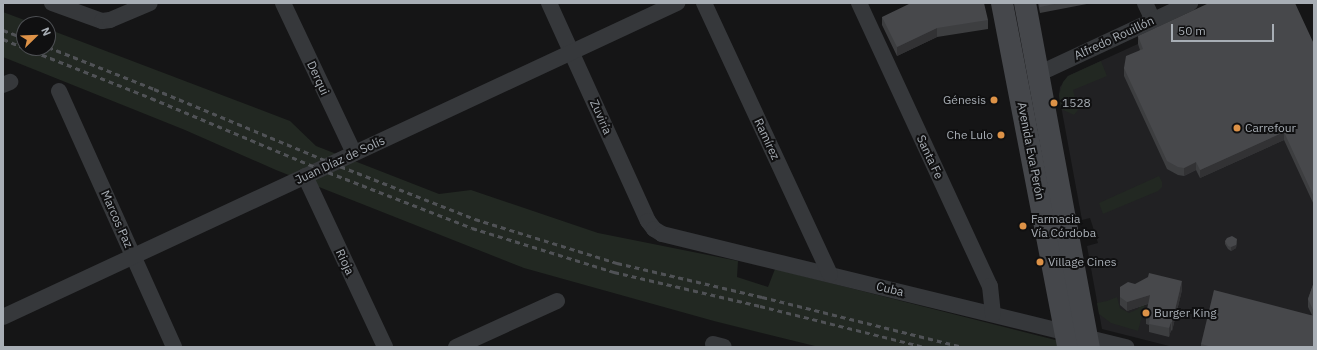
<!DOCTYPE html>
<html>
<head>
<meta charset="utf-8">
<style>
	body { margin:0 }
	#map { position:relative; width:1317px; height:350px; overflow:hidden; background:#151516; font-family:"IBM Plex Sans",sans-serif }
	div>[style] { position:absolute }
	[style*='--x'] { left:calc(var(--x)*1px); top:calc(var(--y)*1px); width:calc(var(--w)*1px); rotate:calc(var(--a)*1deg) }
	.built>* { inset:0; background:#212123 }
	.green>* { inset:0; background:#222822 }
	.minor>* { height:16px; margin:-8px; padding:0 8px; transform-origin:8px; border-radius:8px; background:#36383b }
	.secondary>* { height:22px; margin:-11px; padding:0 11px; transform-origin:11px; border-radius:11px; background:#45474b }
	.rail>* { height:3px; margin-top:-1.5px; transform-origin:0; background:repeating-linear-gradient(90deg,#505256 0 5px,transparent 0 9px) }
	.wall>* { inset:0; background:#3d3e40 }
	.shaded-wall>* { inset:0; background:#323234 }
	.building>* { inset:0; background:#47484b }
	.dots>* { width:11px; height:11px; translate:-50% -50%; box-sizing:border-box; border:2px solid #101011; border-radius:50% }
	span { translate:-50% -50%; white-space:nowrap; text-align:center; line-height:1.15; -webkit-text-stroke:4px #101011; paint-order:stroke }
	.street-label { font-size:12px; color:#a8aeb5 }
	.poi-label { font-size:12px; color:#a8aeb5 }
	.right { translate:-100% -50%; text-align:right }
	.left { translate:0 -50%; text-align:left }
	.frame { position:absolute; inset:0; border:4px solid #a8aeb5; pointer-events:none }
	.north { position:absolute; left:16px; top:16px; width:40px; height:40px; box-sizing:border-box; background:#101011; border:1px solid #4d4f53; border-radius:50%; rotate:67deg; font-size:11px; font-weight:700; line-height:16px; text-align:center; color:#a8aeb5 }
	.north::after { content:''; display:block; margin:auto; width:14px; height:18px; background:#dd9247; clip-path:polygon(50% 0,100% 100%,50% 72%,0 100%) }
	.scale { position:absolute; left:1171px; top:24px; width:103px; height:18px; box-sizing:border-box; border:2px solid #a8aeb5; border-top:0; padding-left:5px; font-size:12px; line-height:14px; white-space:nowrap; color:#a8aeb5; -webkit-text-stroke:3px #101011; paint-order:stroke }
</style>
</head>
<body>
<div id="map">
	<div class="built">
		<div style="clip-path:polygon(1227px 3px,1314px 52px,1314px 347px,1173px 347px,1102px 329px,1087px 246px,1098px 243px,1090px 218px,1082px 220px,1059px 95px,1060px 87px,1068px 76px)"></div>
	</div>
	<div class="green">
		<div style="clip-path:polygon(3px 12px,35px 24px,24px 24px,24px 48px,48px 48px,48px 29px,290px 121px,316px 146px,439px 194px,471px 190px,598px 233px,738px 261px,737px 277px,768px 287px,775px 269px,1083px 347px,819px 347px,714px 321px,524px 268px,276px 170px,185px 130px,3px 57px)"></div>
		<div style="clip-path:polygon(1101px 61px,1107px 76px,1073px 90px,1078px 110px,1074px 115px,1061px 109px,1059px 95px,1063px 82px,1068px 76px)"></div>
		<div style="clip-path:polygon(1159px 176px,1162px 182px,1162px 187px,1158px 191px,1103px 214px,1099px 203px)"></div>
		<div style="clip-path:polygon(1117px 297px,1120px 308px,1129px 313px,1138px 309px,1141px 303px,1145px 304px,1138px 331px,1111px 323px,1099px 314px,1097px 303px,1107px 301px)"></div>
	</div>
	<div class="minor">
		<div style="--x:52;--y:3;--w:53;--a:19.8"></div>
		<div style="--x:102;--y:21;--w:8;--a:-7"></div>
		<div style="--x:110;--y:20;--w:43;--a:-23"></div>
		<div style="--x:283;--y:3;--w:166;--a:64.7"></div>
		<div style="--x:549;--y:3;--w:239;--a:65.6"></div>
		<div style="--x:648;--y:221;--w:10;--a:53"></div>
		<div style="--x:654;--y:229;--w:9;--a:32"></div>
		<div style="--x:662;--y:234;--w:478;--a:13.7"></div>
		<div style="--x:704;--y:3;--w:299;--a:65.1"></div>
		<div style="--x:859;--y:3;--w:312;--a:65.2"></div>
		<div style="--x:990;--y:286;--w:28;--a:84"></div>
		<div style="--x:1145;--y:3;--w:19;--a:65"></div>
		<div style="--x:1038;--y:74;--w:168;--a:-25"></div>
		<div style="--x:3;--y:85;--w:8;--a:-23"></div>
		<div style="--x:59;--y:91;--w:281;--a:65.8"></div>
		<div style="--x:305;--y:176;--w:189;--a:64.9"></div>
		<div style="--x:3;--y:317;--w:744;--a:-24.98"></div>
		<div style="--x:713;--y:344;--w:11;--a:15"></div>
		<div style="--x:456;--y:347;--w:111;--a:-24.5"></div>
	</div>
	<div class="secondary">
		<div style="--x:1002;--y:3;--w:350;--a:79.1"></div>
		<div style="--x:1025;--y:3;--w:350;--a:79.5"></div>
	</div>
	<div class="rail">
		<div style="--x:3;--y:30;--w:22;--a:21"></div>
		<div style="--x:3;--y:39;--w:23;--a:23"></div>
		<div style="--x:48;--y:47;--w:114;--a:21.6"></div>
		<div style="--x:154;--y:89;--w:193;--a:22.6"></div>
		<div style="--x:332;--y:163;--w:154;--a:21.4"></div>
		<div style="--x:475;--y:219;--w:149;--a:17.2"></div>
		<div style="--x:617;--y:263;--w:149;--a:13.2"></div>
		<div style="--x:762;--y:297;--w:207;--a:14"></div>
		<div style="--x:25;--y:48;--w:136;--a:21.6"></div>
		<div style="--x:151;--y:98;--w:183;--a:22.8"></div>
		<div style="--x:320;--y:169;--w:163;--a:21.2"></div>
		<div style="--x:472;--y:228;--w:149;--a:17.2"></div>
		<div style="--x:614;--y:272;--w:150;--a:13.1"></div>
		<div style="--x:760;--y:306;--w:170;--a:14"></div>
	</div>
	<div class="wall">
		<div style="clip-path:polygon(1038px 3px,1092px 3px,1040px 13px)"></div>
		<div style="clip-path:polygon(882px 17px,988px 20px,988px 29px,937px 37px,897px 56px,882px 25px)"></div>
		<div style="clip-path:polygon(1138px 36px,1314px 44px,1314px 205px,1284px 140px,1200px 178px,1196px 170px,1184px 176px,1178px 175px,1167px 169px,1124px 76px,1124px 68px,1140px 50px,1138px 44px)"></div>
		<div style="clip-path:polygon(1225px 241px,1237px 242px,1236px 248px,1231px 251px,1228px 249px,1225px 244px)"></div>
		<div style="clip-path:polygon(1314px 282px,1314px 347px,1201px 347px,1201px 344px,1312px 315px,1308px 307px,1308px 299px)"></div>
		<div style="clip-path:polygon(1135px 284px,1182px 290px,1172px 331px,1171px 330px,1169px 337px,1149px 332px,1149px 325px,1146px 324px,1146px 316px,1148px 304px,1127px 311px,1120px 305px,1120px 287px)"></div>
	</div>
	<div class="shaded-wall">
		<div style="clip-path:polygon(937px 28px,937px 37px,897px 56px,897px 47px)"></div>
		<div style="clip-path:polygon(1284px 132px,1284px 140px,1200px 178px,1200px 170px)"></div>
		<div style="clip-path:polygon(1196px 162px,1196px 170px,1184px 176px,1184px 168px)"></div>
		<div style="clip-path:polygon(1237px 239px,1236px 248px,1231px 251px,1231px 247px)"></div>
		<div style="clip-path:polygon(1182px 281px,1182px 290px,1172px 331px,1172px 322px)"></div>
		<div style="clip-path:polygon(1150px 295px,1150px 303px,1127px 311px,1127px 302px)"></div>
		<div style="clip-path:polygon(1171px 322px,1171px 330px,1169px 337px,1169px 328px)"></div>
	</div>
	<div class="building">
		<div style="clip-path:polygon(911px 3px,984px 3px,988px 20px,937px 28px,897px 47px,882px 17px)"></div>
		<div style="clip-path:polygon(1039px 3px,1059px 3px,1040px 7px)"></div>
		<div style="clip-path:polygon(1209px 3px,1295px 3px,1314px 44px,1314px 197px,1284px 132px,1200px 170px,1196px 162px,1184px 168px,1178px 167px,1167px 161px,1124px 68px,1126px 56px,1143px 49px,1138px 36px)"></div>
		<div style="clip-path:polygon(1232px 236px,1237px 239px,1236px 245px,1231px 247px,1228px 246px,1225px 241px,1227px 238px)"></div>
		<div style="clip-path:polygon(1149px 273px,1182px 281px,1172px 322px,1171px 322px,1169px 328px,1149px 324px,1150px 317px,1146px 316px,1150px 295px,1127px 302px,1120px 297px,1120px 287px,1128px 282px,1135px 284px,1148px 277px)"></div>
		<div style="clip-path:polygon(1314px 282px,1314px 312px,1308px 299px)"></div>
		<div style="clip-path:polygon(1214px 290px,1314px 316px,1314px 347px,1212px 347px,1201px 344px)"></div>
	</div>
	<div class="dots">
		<div style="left:994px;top:100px;background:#dd9247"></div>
		<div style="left:1054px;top:103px;background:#dd9247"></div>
		<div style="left:1237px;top:128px;background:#dd9247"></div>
		<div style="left:1001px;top:135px;background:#dd9247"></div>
		<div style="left:1023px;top:226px;background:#dd9247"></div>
		<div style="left:1040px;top:262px;background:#dd9247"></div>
		<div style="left:1146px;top:313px;background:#dd9247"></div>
	</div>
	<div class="street-label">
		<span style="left:1114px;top:38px;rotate:-25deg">Alfredo Rouillón</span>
		<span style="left:318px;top:78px;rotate:65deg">Derqui</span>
		<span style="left:601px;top:117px;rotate:66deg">Zuviría</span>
		<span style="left:767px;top:139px;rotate:65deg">Ramírez</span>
		<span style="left:1031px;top:151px;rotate:79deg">Avenida Eva Perón</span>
		<span style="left:930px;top:157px;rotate:65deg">Santa Fe</span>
		<span style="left:340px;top:160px;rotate:-25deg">Juan Díaz de Solís</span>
		<span style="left:117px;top:219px;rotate:66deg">Marcos Paz</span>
		<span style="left:345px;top:262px;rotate:65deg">Rioja</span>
		<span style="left:890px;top:289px;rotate:14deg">Cuba</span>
	</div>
	<div class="poi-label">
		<span class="right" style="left:986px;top:100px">Génesis</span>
		<span class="left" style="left:1062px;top:103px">1528</span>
		<span class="left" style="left:1245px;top:128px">Carrefour</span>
		<span class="right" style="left:993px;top:135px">Che Lulo</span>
		<span class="left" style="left:1031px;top:226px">Farmacia<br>Vía Córdoba</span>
		<span class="left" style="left:1048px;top:262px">Village Cines</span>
		<span class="left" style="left:1154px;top:313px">Burger King</span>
	</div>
	<div class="frame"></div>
	<div class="north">N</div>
	<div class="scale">50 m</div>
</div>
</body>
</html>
